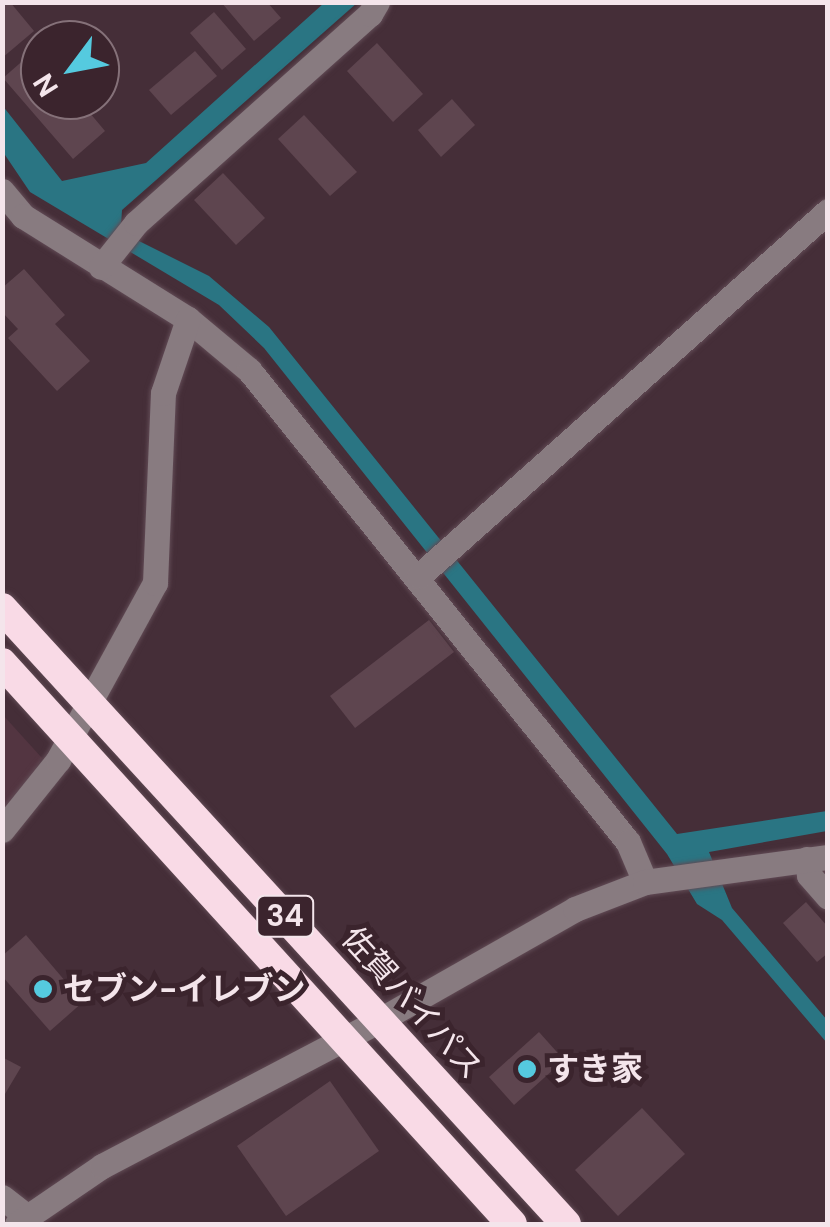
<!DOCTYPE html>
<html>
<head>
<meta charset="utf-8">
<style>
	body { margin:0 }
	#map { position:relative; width:830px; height:1227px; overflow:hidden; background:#452e38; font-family:"DM Sans","Noto Sans JP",sans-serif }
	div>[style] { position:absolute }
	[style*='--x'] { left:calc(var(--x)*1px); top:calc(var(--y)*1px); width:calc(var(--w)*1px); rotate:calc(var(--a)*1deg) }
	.built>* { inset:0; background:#533541 }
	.water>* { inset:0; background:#2a7583 }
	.building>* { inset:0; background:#5e454f }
	.roads { filter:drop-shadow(0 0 2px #614b55) drop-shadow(0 0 2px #614b55) }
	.minor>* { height:25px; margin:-12.5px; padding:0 12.5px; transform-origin:12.5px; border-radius:12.5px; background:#887b80 }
	.highway>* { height:30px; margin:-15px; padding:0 15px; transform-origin:15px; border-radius:15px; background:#f9dae6 }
	.dots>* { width:28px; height:28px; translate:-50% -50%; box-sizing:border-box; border:5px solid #3b242d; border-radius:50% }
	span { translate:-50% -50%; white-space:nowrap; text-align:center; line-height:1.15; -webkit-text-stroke:10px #3b242d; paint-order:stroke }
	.shield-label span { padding:2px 8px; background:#3b242d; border:2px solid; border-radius:8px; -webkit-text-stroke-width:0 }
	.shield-label { font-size:30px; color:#f4e5eb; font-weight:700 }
	.poi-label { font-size:32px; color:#f4e5eb; font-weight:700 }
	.left { translate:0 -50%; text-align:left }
	.street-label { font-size:32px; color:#f4e5eb }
	.frame { position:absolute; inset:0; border:5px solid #f4e5eb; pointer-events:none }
	.north { position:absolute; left:20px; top:20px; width:100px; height:100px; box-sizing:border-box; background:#3b242d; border:2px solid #857179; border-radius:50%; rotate:238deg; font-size:28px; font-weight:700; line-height:40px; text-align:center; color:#f4e5eb }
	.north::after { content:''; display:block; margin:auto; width:35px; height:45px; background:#55cadf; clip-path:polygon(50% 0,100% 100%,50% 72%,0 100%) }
</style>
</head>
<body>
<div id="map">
	<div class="built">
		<div style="clip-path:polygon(3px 715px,42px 758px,18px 801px,3px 816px)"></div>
	</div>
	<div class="water">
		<div style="clip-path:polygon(324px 3px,357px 3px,122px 210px,121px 227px,135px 239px,209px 276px,269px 327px,677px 834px,827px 811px,827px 831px,709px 852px,732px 908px,827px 1020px,827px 1043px,722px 920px,697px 904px,667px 854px,264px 348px,219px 305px,30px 192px,3px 152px,2px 105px,62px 181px,146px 163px)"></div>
	</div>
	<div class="building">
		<div style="clip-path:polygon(2px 2px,10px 2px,34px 31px,2px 58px)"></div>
		<div style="clip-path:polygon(221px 2px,267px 2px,281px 18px,254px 41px)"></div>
		<div style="clip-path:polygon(214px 12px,246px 49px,222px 70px,190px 33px)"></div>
		<div style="clip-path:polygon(377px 43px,423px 94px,393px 122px,347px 71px)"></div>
		<div style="clip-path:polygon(35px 50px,40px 56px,40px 100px,79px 100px,105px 131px,73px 159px,3px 78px)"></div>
		<div style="clip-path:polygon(195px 51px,217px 76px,171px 115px,149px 90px)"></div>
		<div style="clip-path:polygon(452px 99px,475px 125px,441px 157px,418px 130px)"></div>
		<div style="clip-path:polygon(304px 115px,357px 172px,330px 196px,278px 139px)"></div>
		<div style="clip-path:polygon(223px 173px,265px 218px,236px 245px,194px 200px)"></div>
		<div style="clip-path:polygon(24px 269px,65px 315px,55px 324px,90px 361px,57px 391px,8px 338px,18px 329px,2px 312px,2px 288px)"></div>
		<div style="clip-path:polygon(429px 620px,454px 652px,355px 728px,330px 696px)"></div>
		<div style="clip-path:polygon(806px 902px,828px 927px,828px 953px,817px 962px,783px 923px)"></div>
		<div style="clip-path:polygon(26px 935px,83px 1002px,50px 1031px,2px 976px,2px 956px)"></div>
		<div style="clip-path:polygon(539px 1032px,564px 1060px,514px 1105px,489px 1077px)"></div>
		<div style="clip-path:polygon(2px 1057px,21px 1067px,2px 1099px)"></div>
		<div style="clip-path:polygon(330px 1081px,379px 1151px,286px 1216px,237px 1146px)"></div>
		<div style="clip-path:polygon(642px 1108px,685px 1154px,618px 1216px,575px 1170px)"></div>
	</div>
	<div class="roads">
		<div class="minor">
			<div style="--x:2;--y:191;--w:33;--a:50"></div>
			<div style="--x:23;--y:216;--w:195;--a:32"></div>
			<div style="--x:188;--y:319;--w:80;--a:39.9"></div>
			<div style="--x:249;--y:370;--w:605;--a:51.24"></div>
			<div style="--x:628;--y:842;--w:43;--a:67"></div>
			<div style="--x:101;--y:267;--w:56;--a:-51.5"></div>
			<div style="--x:136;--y:223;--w:314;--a:-41.8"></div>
			<div style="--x:370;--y:14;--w:14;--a:-60"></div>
			<div style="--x:419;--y:576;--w:548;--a:-41.75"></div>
			<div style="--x:2;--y:830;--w:90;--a:-51.3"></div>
			<div style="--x:58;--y:760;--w:202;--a:-61.3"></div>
			<div style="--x:155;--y:583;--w:190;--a:-87.6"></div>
			<div style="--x:163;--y:393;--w:78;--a:-71.3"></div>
			<div style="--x:807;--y:859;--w:16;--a:83"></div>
			<div style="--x:809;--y:875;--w:29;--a:49"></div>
			<div style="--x:2;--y:1197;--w:29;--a:38"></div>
			<div style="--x:17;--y:1224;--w:103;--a:-34.3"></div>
			<div style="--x:102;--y:1166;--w:314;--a:-27.7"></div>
			<div style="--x:380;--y:1020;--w:224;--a:-29.6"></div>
			<div style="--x:575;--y:909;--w:75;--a:-21.1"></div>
			<div style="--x:645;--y:882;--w:185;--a:-7.8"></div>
		</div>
		<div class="highway">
			<div style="--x:2;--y:608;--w:835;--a:47.52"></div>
			<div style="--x:2;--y:663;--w:758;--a:47.73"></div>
		</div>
	</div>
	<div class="dots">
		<div style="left:43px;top:989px;background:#55cadf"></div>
		<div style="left:527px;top:1069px;background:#55cadf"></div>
	</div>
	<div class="shield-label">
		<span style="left:285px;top:916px">34</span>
	</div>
	<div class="poi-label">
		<span class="left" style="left:63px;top:989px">セブン-イレブン</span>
		<span class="left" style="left:547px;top:1069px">すき家</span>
	</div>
	<div class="street-label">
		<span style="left:412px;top:1003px;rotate:48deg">佐賀バイパス</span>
	</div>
	<div class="frame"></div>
	<div class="north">N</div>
</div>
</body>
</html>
